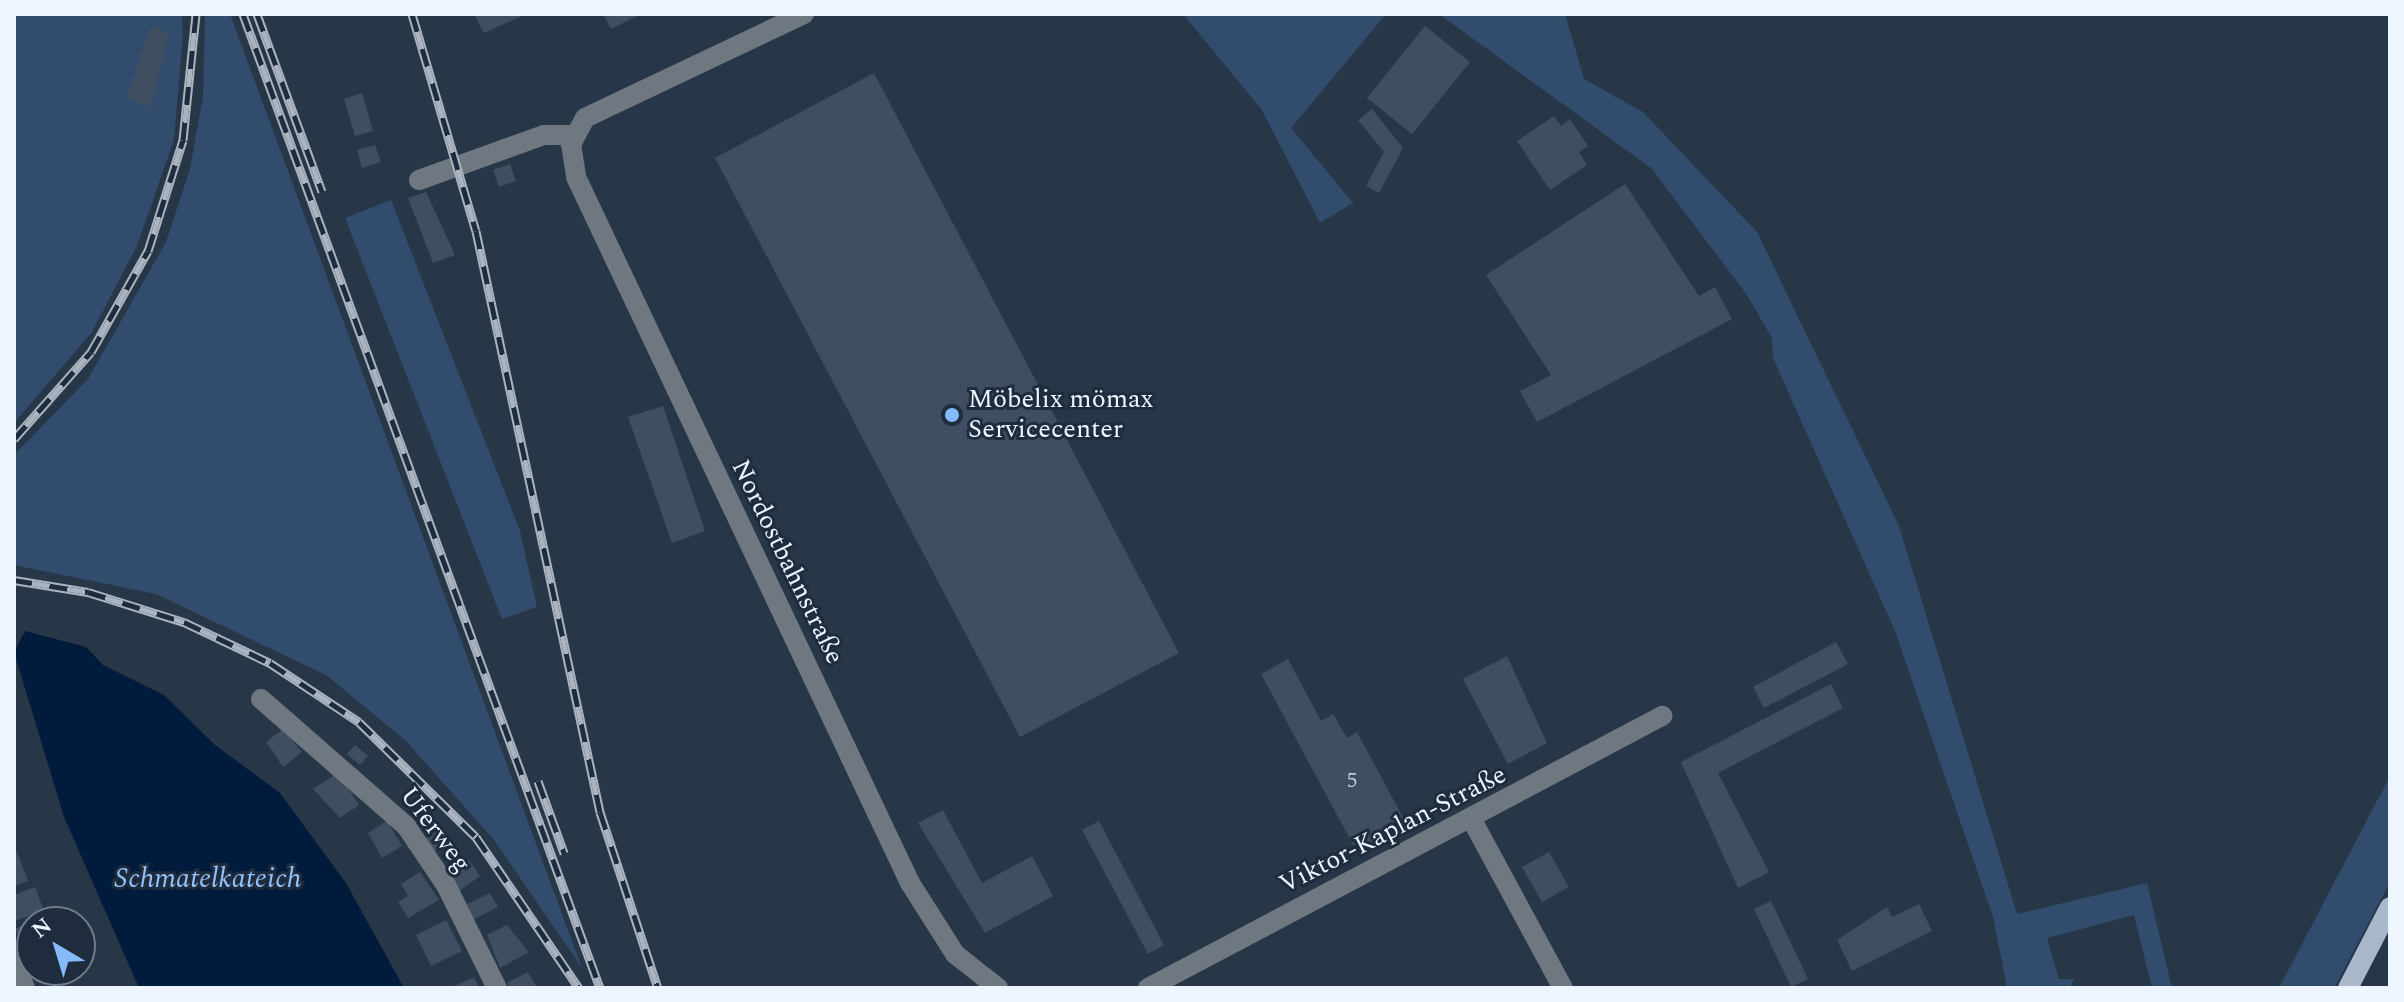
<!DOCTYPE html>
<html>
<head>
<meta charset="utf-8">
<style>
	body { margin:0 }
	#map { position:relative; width:2404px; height:1002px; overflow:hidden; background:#283748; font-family:Spectral,serif }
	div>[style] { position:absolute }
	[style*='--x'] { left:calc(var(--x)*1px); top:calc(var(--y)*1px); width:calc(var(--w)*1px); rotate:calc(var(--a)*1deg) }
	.green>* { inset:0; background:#314c6d }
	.water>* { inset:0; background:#001b3b }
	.building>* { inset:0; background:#3f4e61 }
	.minor>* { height:20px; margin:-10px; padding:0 10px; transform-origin:10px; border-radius:10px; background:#6f7780 }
	.major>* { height:20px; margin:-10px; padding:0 10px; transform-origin:10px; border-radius:10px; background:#a8b7ca }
	.rail>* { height:9px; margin-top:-4.5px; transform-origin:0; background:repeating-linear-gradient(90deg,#1e2c3d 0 18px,#aab4c0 0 36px); box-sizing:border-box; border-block:2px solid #aab4c0 }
	.dots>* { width:22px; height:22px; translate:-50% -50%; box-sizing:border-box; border:4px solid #1e2c3d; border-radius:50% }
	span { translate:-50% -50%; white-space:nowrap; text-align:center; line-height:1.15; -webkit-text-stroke:6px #1e2c3d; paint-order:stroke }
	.number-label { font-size:22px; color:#c2cbd7 }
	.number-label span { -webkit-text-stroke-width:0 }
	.poi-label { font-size:26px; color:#edf5fe }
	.left { translate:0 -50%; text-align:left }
	.street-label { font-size:26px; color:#edf5fe }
	.water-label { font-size:28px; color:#92c2fa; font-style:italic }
	.frame { position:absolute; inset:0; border:16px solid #edf5fe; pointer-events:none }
	.north { position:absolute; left:16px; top:906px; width:80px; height:80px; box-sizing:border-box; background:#1e2c3d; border:2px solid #717c8a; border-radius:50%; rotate:322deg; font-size:22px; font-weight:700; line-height:32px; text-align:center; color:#edf5fe }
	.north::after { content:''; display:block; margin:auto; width:28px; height:36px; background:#85bbfb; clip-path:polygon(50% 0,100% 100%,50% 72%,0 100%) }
</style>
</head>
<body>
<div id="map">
	<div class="green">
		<div style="clip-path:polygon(14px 14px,182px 14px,183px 35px,174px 140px,137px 246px,92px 332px,14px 423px)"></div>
		<div style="clip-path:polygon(205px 14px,230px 14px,582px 968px,494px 840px,405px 740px,326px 675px,156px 594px,14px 565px,14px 455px,88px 379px,166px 242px,190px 169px,203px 96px)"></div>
		<div style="clip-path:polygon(1183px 14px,1386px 14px,1291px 128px,1353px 203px,1320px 223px,1262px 110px)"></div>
		<div style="clip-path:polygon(1439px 14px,1565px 14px,1584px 79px,1643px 112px,1757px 232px,1899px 526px,2017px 914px,2147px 883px,2172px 988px,2152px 988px,2134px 915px,2047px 938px,2059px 979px,2074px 979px,2070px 988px,2007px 988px,1993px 917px,1895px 631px,1773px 358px,1772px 338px,1745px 292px,1651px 168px)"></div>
		<div style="clip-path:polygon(391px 200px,520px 531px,537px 607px,502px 619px,345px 218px)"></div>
		<div style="clip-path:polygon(2390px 776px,2390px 882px,2334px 988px,2279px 988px)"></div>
	</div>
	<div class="water">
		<div style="clip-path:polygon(25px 631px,86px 647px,103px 665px,164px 695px,215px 745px,280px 793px,346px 883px,404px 988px,139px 988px,64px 817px,14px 652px)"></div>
	</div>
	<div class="building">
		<div style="clip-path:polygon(474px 14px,526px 14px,484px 33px)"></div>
		<div style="clip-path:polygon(603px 14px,641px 14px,611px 29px)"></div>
		<div style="clip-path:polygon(151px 26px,169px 32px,151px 107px,126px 99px)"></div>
		<div style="clip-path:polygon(1425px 26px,1470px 62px,1412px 134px,1367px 98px)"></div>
		<div style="clip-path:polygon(874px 73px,1179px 653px,1020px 737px,715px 158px)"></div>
		<div style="clip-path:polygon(362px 93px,373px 131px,355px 136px,344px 99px)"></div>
		<div style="clip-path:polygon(1372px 109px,1403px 148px,1379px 193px,1366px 186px,1384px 152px,1358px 120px)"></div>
		<div style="clip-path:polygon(1554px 116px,1561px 126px,1570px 119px,1588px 146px,1579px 152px,1587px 165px,1550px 190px,1517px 141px)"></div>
		<div style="clip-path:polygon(375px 145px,381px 162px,362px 168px,357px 150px)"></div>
		<div style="clip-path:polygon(510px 164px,516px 181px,499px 187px,493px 170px)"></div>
		<div style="clip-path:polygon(1625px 184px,1699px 296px,1715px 287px,1732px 319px,1537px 422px,1520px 391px,1551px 375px,1486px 275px)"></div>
		<div style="clip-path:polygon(426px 192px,455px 255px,433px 263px,408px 198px)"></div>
		<div style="clip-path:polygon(663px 406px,705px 531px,672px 543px,628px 417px)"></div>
		<div style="clip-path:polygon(1836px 642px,1848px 664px,1764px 708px,1753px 687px)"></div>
		<div style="clip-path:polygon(1507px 656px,1547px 743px,1508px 764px,1463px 679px)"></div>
		<div style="clip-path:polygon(1288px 659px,1321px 721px,1333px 714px,1347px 738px,1357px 732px,1407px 825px,1357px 852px,1261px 674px)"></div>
		<div style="clip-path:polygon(1831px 684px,1843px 708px,1718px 773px,1769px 872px,1738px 888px,1681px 762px)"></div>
		<div style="clip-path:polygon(283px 729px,302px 752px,283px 767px,266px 742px)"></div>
		<div style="clip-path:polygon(355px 745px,368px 756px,360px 765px,347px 754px)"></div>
		<div style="clip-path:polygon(338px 773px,359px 805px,340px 818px,313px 789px)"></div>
		<div style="clip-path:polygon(943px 810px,982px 883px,1032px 856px,1053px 896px,985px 933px,918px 823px)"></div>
		<div style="clip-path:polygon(387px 821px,402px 846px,382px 858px,368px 833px)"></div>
		<div style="clip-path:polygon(1099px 821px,1164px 945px,1148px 954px,1082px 830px)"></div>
		<div style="clip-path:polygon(442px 827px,451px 841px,434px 851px,426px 838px)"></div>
		<div style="clip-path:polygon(17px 852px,28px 881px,14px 886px,14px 853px)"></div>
		<div style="clip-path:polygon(1549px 852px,1569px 887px,1542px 902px,1522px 867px)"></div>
		<div style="clip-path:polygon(469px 860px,480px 876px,458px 892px,447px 876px)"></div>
		<div style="clip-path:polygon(420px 872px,439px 900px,408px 918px,398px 902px,408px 896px,401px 884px)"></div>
		<div style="clip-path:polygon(35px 887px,44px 911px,14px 921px,14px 895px)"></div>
		<div style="clip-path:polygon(490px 893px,498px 907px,474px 919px,466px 905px)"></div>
		<div style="clip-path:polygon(1771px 901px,1808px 979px,1791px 987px,1754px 909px)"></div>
		<div style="clip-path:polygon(1919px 904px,1932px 931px,1852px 971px,1837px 940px,1887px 907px,1892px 917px)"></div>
		<div style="clip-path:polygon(43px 917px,45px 922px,32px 922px,32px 936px,20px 941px,15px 929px)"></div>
		<div style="clip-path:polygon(446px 920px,462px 951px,431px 966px,416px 935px)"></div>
		<div style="clip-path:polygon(507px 925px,529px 952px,500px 968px,487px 935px)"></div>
		<div style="clip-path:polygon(33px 970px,66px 970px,39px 983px)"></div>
		<div style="clip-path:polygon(528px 972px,536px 986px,510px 988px,507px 983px)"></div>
		<div style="clip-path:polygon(474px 977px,479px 988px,444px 988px,457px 985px)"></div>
	</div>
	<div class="minor">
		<div style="--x:804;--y:14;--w:242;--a:154.6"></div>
		<div style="--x:585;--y:118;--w:30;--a:118"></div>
		<div style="--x:571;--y:144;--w:33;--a:81"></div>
		<div style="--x:576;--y:177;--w:781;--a:64.68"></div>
		<div style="--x:910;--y:883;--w:84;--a:57.6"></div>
		<div style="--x:955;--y:954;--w:55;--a:38.3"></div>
		<div style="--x:419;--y:180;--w:133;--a:-19.8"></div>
		<div style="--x:544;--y:135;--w:29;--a:0"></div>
		<div style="--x:261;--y:699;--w:193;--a:41.2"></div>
		<div style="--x:406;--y:826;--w:71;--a:55.9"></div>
		<div style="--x:446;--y:885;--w:115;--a:63.7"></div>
		<div style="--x:1472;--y:820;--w:191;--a:61.6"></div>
		<div style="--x:14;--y:961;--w:29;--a:68"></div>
		<div style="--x:1148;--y:988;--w:582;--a:-27.89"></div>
	</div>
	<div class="major">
		<div style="--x:2348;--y:988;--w:91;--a:-62.6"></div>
	</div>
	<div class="rail">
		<div style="--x:243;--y:14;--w:1037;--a:69.87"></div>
		<div style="--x:257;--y:14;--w:189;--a:69.9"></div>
		<div style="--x:412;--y:14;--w:226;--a:73.6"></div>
		<div style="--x:476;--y:231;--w:594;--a:77.95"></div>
		<div style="--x:600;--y:812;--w:185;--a:71.8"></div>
		<div style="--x:14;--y:439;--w:116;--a:-48.5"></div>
		<div style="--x:91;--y:352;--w:116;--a:-60.6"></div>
		<div style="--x:148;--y:251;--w:116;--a:-72.5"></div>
		<div style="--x:183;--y:140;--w:127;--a:-84.1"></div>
		<div style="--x:14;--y:580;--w:75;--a:9.2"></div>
		<div style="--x:88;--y:592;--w:101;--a:17.4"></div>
		<div style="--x:184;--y:622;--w:95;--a:25.5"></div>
		<div style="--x:270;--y:663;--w:107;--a:33.5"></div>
		<div style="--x:359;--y:722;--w:164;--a:44.5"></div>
		<div style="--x:476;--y:837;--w:183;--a:55.7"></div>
		<div style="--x:538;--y:781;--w:77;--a:70.1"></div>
	</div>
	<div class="dots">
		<div style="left:952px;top:415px;background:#85bbfb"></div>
	</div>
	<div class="number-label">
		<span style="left:1352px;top:781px">5</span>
	</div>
	<div class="poi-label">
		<span class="left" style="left:968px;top:415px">Möbelix mömax<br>Servicecenter</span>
	</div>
	<div class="street-label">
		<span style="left:787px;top:562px;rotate:64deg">Nordostbahnstraße</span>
		<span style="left:435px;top:830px;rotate:53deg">Uferweg</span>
		<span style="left:1393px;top:830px;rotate:-27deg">Viktor-Kaplan-Straße</span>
	</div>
	<div class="water-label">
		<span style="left:208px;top:879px">Schmatelkateich</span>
	</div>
	<div class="frame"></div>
	<div class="north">N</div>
</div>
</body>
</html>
